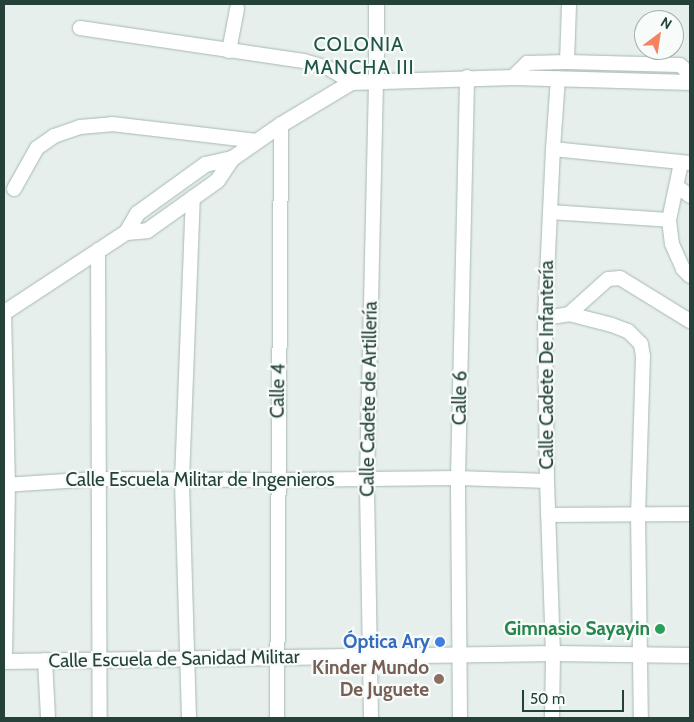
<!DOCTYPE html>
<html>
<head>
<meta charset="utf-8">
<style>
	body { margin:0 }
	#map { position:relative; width:694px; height:722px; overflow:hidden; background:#e6efeb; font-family:Cabin,sans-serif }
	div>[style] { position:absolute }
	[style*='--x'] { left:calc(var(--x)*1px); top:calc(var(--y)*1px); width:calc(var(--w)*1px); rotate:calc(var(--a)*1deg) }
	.roads { filter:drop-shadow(0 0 1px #a8b8b2) drop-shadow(0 0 1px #a8b8b2) }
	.street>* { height:14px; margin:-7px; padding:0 7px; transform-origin:7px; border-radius:7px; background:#fff }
	.secondary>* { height:15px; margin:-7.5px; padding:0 7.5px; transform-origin:7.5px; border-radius:7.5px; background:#fff }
	.dots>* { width:14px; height:14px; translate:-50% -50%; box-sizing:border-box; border:2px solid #f7fbf9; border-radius:50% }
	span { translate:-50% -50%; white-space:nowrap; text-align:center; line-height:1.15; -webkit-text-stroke:4.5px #f7fbf9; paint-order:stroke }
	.street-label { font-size:19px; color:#24423a }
	.leisure-label { font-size:19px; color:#27864d; font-weight:700 }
	.right { translate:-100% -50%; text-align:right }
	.shop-label { font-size:19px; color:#366cbe; font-weight:700 }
	.education-label { font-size:19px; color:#785e54; font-weight:700 }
	.neighbourhood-label { font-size:20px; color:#1f5548; letter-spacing:1px }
	.frame { position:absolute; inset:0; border:5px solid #24423a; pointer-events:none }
	.north { position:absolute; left:634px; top:10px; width:50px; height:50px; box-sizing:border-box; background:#f7fbf9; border:1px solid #a3b1ad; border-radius:50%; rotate:31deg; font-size:14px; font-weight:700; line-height:20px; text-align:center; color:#24423a }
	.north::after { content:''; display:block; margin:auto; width:18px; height:22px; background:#f4845f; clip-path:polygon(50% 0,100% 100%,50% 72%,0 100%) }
	.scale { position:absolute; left:522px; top:690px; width:102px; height:22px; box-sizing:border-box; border:2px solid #24423a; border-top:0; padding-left:6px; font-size:15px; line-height:18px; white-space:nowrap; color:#24423a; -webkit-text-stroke:4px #f7fbf9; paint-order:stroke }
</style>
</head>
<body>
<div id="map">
	<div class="roads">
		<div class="street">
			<div style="--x:80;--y:28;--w:226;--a:8.4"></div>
			<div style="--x:304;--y:61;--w:25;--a:16"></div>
			<div style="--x:328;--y:68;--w:27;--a:31"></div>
			<div style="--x:229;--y:51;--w:43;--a:-79.2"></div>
			<div style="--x:567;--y:62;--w:58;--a:-88"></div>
			<div style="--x:513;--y:77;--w:20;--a:-45"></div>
			<div style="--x:527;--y:63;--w:40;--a:-1.4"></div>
			<div style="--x:567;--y:62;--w:113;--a:1.5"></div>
			<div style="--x:680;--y:65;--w:13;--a:42"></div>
			<div style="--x:553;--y:149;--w:138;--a:5.8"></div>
			<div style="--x:681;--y:163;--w:58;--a:101.9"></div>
			<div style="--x:669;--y:220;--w:24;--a:83"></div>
			<div style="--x:672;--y:244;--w:27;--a:66"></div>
			<div style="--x:683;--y:269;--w:10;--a:45"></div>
			<div style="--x:678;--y:187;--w:15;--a:37"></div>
			<div style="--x:14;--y:189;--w:47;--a:-60.7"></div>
			<div style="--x:37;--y:148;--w:21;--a:-35"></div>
			<div style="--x:54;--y:136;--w:28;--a:-19"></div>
			<div style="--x:80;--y:127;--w:32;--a:-5"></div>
			<div style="--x:112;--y:124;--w:146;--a:6.7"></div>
			<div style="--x:550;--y:212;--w:119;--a:3.8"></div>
			<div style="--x:98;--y:250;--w:468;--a:89.8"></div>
			<div style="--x:4;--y:311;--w:174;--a:88.7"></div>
			<div style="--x:8;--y:485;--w:176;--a:91"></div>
			<div style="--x:569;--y:314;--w:44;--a:14.3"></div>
			<div style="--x:612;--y:325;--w:17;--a:21"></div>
			<div style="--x:628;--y:331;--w:18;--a:45"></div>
			<div style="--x:641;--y:344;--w:12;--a:81"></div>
			<div style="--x:643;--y:356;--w:158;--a:91.8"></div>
			<div style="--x:638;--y:514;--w:204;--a:89.2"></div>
			<div style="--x:545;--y:318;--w:24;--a:-9"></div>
			<div style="--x:569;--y:314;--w:52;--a:-41.9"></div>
			<div style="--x:608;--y:279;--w:12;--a:-5"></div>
			<div style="--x:620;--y:278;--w:82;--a:31.6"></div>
			<div style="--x:4;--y:485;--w:93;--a:-3.7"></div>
			<div style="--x:97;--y:479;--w:180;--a:0.3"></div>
			<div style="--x:277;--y:480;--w:181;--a:-0.6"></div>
			<div style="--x:458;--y:478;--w:89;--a:1.9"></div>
			<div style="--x:548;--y:515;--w:142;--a:-0.4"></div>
			<div style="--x:45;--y:660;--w:58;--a:87"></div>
			<div style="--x:189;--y:718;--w:238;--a:-91.7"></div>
			<div style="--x:182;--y:480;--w:283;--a:-87.8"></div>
			<div style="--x:277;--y:718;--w:594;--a:-89.61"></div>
			<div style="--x:371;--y:718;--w:239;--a:-91"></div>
			<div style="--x:367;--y:479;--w:400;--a:-88.7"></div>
			<div style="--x:460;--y:718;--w:240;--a:-90.5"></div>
			<div style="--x:458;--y:478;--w:401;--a:-88.7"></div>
			<div style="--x:552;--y:718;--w:65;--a:-89.1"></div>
			<div style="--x:553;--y:653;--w:172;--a:-92"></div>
			<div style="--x:547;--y:481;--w:163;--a:-90.7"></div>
			<div style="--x:545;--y:318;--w:169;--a:-87.3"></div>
			<div style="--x:553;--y:149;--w:71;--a:-86"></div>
		</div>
		<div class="secondary">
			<div style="--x:376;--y:4;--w:75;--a:90"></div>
			<div style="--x:126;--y:232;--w:21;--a:-5"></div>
			<div style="--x:147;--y:230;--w:86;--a:-35.5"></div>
			<div style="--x:217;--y:180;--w:27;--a:-56"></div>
			<div style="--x:232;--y:158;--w:60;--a:-34.8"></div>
			<div style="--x:281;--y:124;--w:82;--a:-31"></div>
			<div style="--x:351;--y:82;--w:162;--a:-1.8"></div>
			<div style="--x:513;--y:77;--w:177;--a:1.6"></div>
			<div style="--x:4;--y:312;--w:146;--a:-33.3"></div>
			<div style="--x:126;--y:232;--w:22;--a:-60"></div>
			<div style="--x:137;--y:213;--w:84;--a:-35.8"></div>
			<div style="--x:205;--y:164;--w:28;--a:-13"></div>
			<div style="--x:4;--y:661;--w:549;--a:-0.83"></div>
			<div style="--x:553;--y:653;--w:137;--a:0.8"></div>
		</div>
	</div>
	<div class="dots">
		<div style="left:660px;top:629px;background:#2e9e5b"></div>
		<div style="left:440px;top:642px;background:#3f7fe0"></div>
		<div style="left:439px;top:679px;background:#8d6e63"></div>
	</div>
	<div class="street-label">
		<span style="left:547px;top:365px;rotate:-90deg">Calle Cadete De Infantería</span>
		<span style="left:278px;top:391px;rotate:-89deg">Calle 4</span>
		<span style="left:460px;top:398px;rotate:-89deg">Calle 6</span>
		<span style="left:369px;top:399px;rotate:-89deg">Calle Cadete de Artillería</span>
		<span style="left:200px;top:480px">Calle Escuela Militar de Ingenieros</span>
		<span style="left:174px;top:659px;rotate:-1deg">Calle Escuela de Sanidad Militar</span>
	</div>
	<div class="leisure-label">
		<span class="right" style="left:650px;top:629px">Gimnasio Sayayin</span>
	</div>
	<div class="shop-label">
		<span class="right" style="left:430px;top:642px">Óptica Ary</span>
	</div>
	<div class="education-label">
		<span class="right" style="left:429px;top:679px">Kinder Mundo<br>De Juguete</span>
	</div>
	<div class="neighbourhood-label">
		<span style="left:359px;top:56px">COLONIA<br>MANCHA III</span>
	</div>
	<div class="frame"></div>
	<div class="north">N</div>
	<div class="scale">50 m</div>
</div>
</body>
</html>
